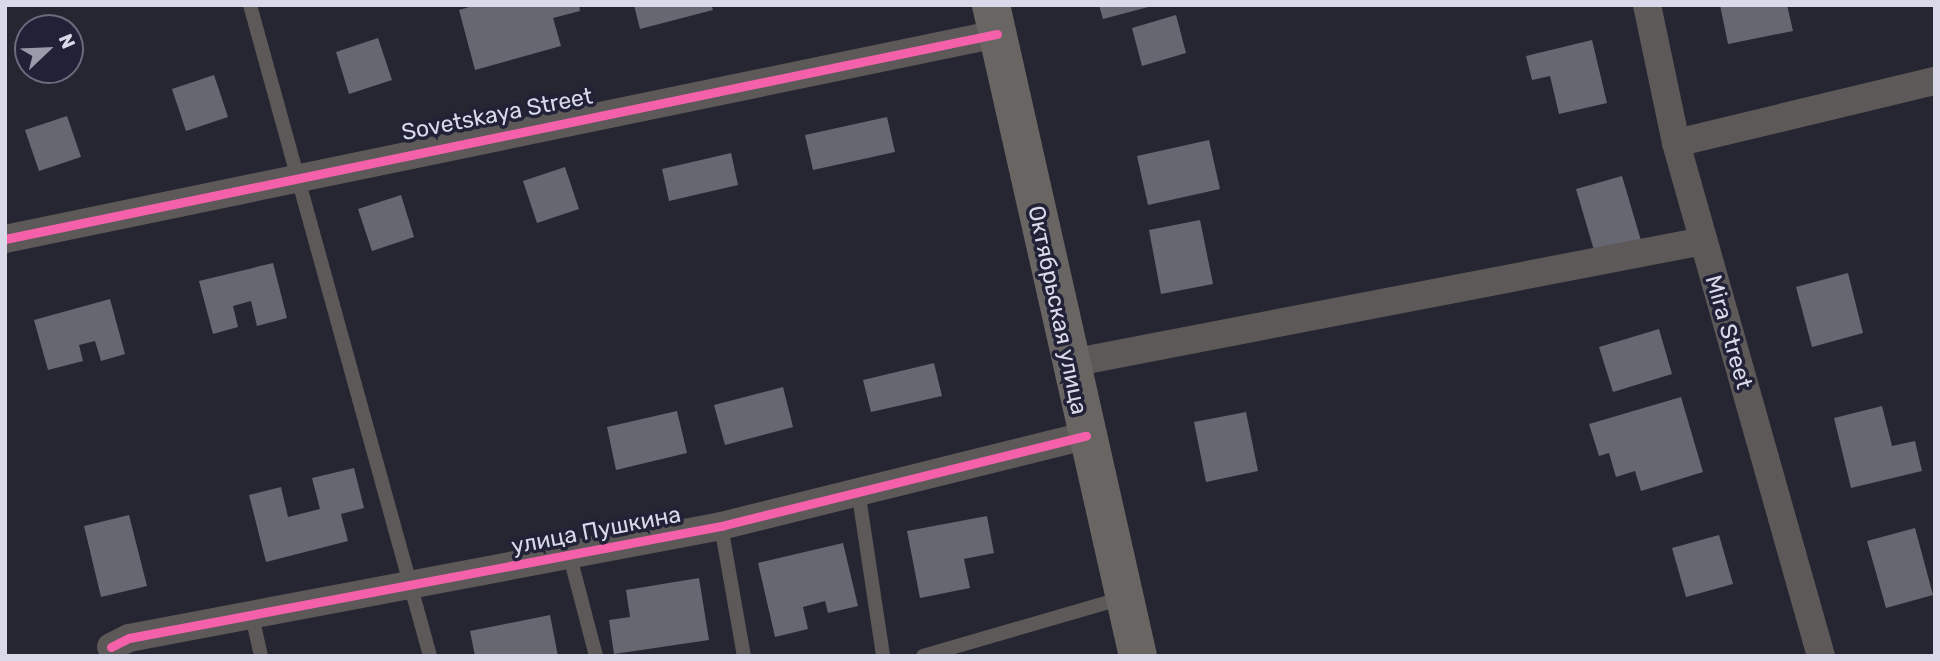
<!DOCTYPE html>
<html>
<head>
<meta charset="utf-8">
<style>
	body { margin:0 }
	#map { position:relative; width:1940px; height:661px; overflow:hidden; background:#262632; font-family:Rubik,sans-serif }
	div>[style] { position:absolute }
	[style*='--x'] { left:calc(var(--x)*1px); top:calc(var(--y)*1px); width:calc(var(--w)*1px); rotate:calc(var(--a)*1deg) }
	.building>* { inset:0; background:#676772 }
	.lane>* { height:14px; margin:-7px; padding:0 7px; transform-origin:7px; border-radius:7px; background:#5c5958 }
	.street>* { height:28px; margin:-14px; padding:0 14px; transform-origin:14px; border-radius:14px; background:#5c5958 }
	.secondary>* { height:38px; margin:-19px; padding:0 19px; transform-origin:19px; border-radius:19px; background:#686563 }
	.cycleway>* { height:9px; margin:-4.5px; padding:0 4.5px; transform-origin:4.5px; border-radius:4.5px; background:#f560ab }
	span { translate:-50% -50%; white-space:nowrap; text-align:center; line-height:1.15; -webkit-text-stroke:7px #212137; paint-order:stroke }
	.street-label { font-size:23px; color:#d9dae9 }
	.frame { position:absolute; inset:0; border:7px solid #d9dae9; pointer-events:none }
	.north { position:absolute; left:14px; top:14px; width:70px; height:70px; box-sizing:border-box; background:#212137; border:2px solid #6b6b7e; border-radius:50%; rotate:67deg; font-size:19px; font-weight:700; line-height:28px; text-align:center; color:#d9dae9 }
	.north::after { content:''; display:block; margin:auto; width:24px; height:32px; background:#9a9ba9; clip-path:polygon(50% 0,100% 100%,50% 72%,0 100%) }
</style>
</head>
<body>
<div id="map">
	<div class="building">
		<div style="clip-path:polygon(476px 5px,579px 5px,580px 11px,553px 18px,561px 46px,475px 70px,459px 10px)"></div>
		<div style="clip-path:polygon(634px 5px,711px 5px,713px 10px,640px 29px)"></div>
		<div style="clip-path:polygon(1099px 5px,1152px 5px,1152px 6px,1103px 19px)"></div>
		<div style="clip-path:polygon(1720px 5px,1787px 5px,1793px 31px,1728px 44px)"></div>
		<div style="clip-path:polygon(1176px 15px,1186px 53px,1142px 66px,1132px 28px)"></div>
		<div style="clip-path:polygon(378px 38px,392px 80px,349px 94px,336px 52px)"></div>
		<div style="clip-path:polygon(1592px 40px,1607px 103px,1559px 114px,1550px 76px,1532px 80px,1526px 56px)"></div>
		<div style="clip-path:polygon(214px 75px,228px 117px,186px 131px,172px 89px)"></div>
		<div style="clip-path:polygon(67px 116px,81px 157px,39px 171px,25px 130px)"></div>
		<div style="clip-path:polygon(887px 117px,895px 152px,813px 170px,805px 135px)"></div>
		<div style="clip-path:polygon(1209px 140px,1220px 189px,1148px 205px,1137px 156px)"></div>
		<div style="clip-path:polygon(731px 153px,738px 185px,669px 201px,662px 169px)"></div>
		<div style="clip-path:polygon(565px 167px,579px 209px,537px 223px,523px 181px)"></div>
		<div style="clip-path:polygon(1622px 176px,1642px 244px,1596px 257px,1576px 189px)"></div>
		<div style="clip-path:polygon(401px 195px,414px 237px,372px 251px,358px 209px)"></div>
		<div style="clip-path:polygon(1200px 220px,1213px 284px,1161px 294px,1149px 230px)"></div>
		<div style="clip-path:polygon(273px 263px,287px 318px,257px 326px,251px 301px,233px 306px,238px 327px,213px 334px,199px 281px)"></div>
		<div style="clip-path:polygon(1848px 273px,1863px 333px,1812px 347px,1796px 287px)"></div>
		<div style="clip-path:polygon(110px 299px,125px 354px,101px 361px,95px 341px,79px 345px,83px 361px,48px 370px,34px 320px)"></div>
		<div style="clip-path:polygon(1659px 329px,1672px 374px,1613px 392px,1599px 347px)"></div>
		<div style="clip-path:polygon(934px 363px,942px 396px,871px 412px,863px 380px)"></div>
		<div style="clip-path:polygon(783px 387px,793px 427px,725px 445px,714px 405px)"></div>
		<div style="clip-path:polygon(1681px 397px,1703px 472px,1641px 491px,1635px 471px,1616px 477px,1609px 453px,1599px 456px,1589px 424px)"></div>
		<div style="clip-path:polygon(1882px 406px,1892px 446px,1915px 441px,1922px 471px,1851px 488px,1834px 418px)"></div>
		<div style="clip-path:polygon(677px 411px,687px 453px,616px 470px,607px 427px)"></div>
		<div style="clip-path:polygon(1246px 412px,1258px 471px,1206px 482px,1194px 422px)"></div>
		<div style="clip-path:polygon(354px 468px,364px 508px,341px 514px,348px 541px,266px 562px,249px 495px,281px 487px,288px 517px,320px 509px,312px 478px)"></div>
		<div style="clip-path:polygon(129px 515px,147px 586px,101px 597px,84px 526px)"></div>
		<div style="clip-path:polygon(987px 516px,994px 553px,964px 559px,970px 588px,920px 598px,907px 531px)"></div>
		<div style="clip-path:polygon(1915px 528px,1933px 595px,1886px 608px,1867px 541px)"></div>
		<div style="clip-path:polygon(1719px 535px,1733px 584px,1686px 597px,1672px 548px)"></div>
		<div style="clip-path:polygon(843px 543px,858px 606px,828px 613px,825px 601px,803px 607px,808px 629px,775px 637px,758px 563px)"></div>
		<div style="clip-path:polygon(699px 578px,709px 640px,614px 654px,609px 620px,630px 617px,626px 590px)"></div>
		<div style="clip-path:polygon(550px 615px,558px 656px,475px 656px,470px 631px)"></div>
	</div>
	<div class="lane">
		<div style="--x:250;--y:5;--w:675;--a:74.54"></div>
		<div style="--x:858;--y:490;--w:168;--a:81.4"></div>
		<div style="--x:721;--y:526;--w:132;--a:80"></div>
		<div style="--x:569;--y:553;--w:106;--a:75.3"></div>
		<div style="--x:252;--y:616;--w:41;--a:77.3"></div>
		<div style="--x:923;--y:656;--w:208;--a:-16.2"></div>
	</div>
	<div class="street">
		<div style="--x:1647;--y:5;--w:141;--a:78.1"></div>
		<div style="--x:1676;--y:143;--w:533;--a:74.22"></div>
		<div style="--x:1676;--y:143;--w:266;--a:-13.5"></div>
		<div style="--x:5;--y:239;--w:1013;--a:-11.68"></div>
		<div style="--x:1071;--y:363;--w:644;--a:-10.93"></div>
		<div style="--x:111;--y:647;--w:20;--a:-27"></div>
		<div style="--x:129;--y:638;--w:603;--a:-10.71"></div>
		<div style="--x:721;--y:526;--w:376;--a:-13.9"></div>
	</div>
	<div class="secondary">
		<div style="--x:991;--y:5;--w:667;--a:77.28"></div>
	</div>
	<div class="cycleway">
		<div style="--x:5;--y:239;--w:1013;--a:-11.68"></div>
		<div style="--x:111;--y:647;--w:20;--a:-27"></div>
		<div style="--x:129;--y:638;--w:603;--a:-10.71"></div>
		<div style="--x:721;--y:526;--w:376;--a:-13.9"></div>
	</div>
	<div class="street-label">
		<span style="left:497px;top:114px;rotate:-11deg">Sovetskaya Street</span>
		<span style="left:1058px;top:310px;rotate:78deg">Октябрьская улица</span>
		<span style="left:1729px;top:332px;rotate:74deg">Mira Street</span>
		<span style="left:596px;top:530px;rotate:-11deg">улица Пушкина</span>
	</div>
	<div class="frame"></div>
	<div class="north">N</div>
</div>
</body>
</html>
